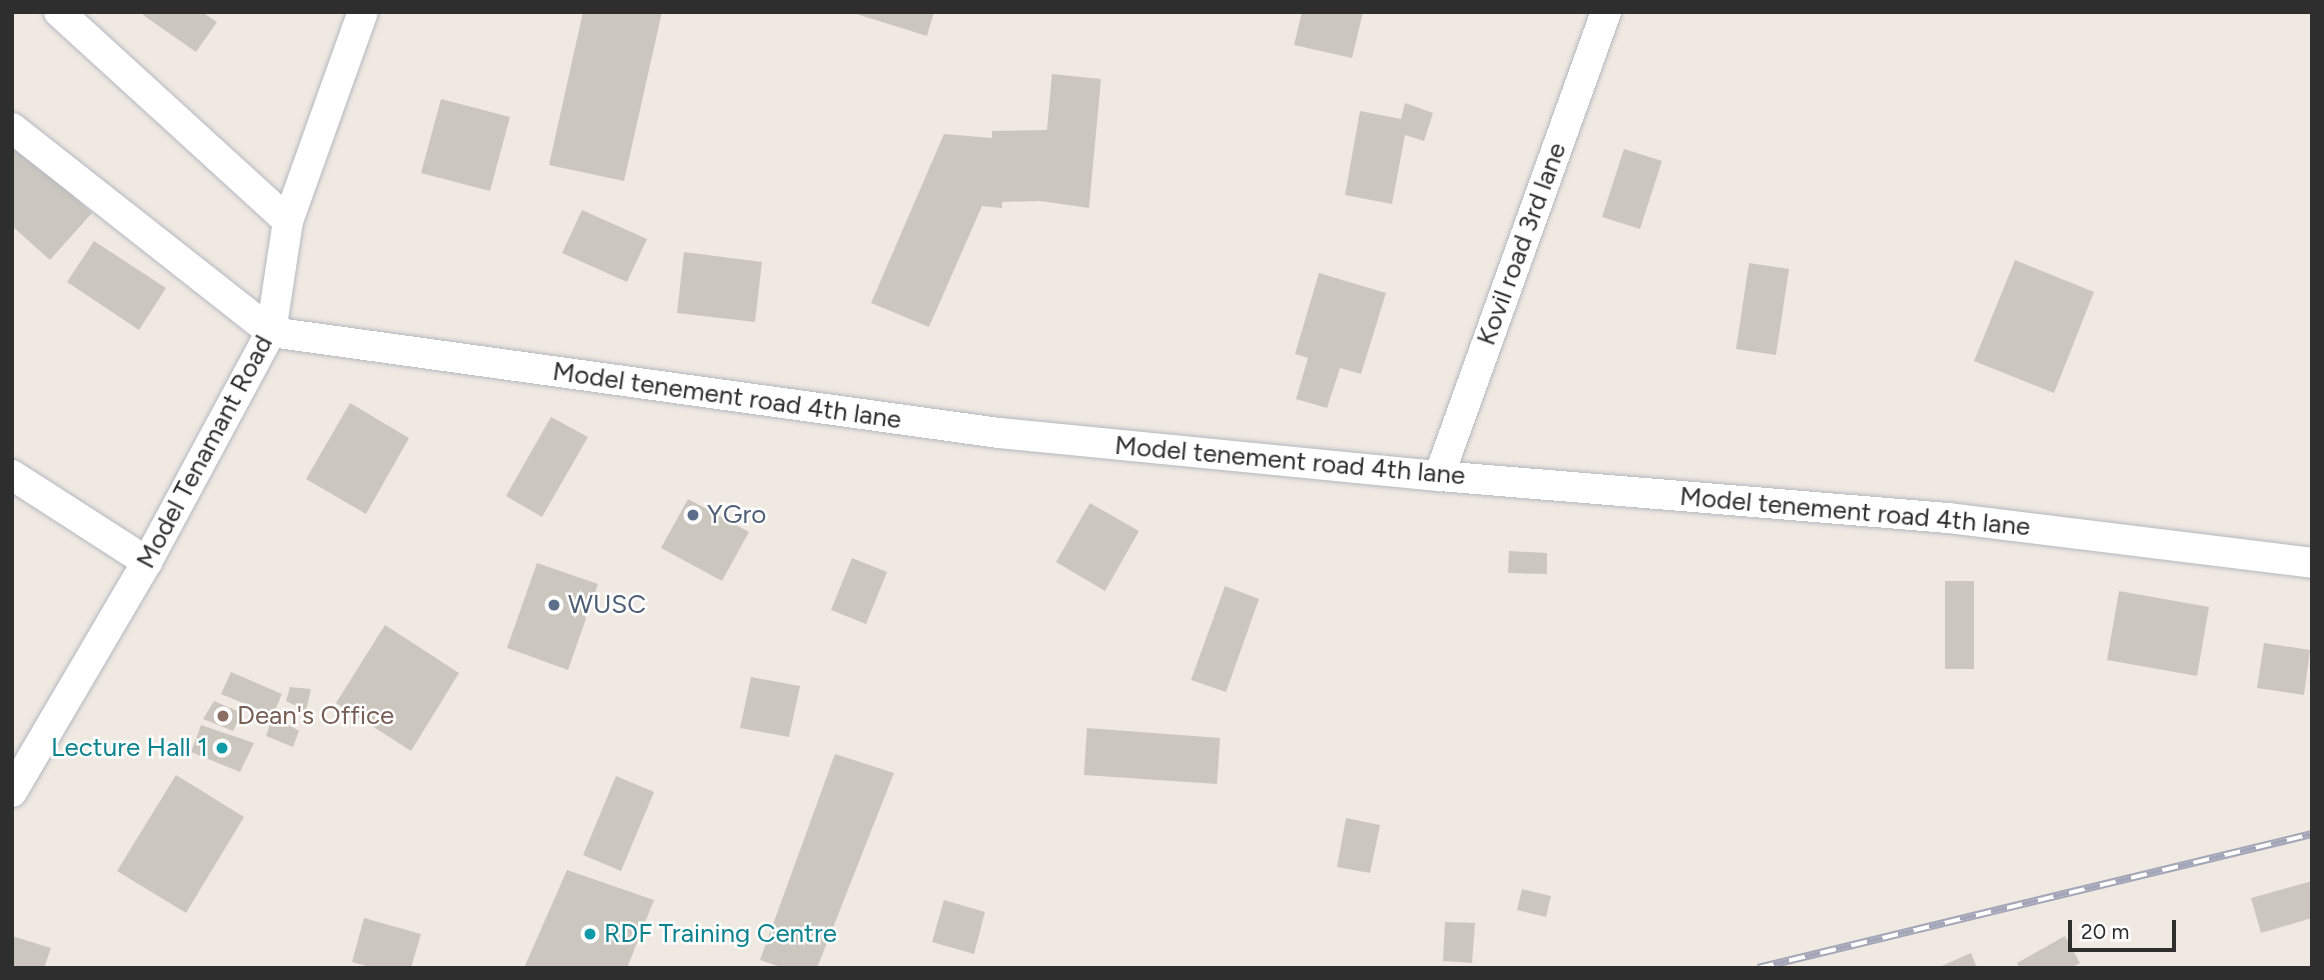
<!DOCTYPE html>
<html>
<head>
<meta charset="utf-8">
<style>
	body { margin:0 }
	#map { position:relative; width:2324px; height:980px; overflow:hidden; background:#efe9e1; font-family:Figtree,sans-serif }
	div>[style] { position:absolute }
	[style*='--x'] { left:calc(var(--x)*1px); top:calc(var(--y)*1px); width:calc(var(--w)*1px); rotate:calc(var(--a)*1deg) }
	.building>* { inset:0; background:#cbc7bf }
	.roads { filter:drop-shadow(0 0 2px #b4b7c1) drop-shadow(0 0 2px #b4b7c1) }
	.minor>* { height:30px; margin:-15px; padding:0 15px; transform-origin:15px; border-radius:15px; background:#fff }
	.rail>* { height:8px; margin-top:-4px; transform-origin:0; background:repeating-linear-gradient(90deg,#fff 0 16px,#a3a6b8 0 32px); box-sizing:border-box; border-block:2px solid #a3a6b8 }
	.dots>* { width:19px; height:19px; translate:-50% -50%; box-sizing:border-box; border:4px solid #fff; border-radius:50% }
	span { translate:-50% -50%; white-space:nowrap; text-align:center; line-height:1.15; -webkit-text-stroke:5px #fff; paint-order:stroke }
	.street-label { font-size:26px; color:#2e2e2e }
	.service-label { font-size:26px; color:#4e5e75 }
	.left { translate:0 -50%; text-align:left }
	.education-label { font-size:26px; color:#785e54 }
	.culture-label { font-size:26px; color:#0d838f }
	.right { translate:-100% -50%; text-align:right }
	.frame { position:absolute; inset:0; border:14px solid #2e2e2e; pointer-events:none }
	.scale { position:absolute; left:2068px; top:920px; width:108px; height:32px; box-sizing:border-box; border:4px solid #2e2e2e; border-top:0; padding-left:9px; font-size:21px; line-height:24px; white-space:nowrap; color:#2e2e2e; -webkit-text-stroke:5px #fff; paint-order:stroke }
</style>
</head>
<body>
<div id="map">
	<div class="building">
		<div style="clip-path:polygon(144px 12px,202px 12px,217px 22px,196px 52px,143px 15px)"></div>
		<div style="clip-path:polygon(583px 12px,662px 12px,624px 181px,549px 165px)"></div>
		<div style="clip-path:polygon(850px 12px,934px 12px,927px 36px)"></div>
		<div style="clip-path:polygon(1302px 12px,1363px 12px,1352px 58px,1294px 45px)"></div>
		<div style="clip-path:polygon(1052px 74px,1101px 79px,1089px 208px,1040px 201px,1002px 202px,1002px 208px,982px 206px,929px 327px,871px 303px,944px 134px,992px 138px,992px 131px,1047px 130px)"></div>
		<div style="clip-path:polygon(441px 99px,510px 117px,490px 191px,421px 173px)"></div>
		<div style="clip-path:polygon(1405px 103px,1433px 113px,1424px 141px,1405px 135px,1392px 204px,1345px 195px,1360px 111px,1401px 119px)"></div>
		<div style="clip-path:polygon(12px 141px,92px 213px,50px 260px,12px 226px)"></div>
		<div style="clip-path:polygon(1624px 149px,1662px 161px,1640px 229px,1602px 217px)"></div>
		<div style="clip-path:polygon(582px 210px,647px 239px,627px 282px,562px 253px)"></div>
		<div style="clip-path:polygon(94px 241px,166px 288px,139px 330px,67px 282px)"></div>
		<div style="clip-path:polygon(684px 252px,762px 262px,755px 322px,677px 313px)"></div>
		<div style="clip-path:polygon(2015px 260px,2094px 292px,2054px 393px,1974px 361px)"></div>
		<div style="clip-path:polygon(1749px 263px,1789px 269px,1776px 355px,1736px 349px)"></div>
		<div style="clip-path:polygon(1319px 273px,1386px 293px,1361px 374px,1340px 368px,1327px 408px,1296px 399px,1308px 358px,1295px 354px)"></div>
		<div style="clip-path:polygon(350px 403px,409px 438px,366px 514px,306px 479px)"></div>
		<div style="clip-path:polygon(551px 417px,588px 437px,542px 517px,506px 496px)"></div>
		<div style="clip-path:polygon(688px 499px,749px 532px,722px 581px,661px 548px)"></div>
		<div style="clip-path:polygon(1090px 503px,1139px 531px,1105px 591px,1056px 562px)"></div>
		<div style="clip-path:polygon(1509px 551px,1547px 553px,1547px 574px,1508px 573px)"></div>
		<div style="clip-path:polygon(852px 558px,887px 572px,866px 624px,831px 610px)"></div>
		<div style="clip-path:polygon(537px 563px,598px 584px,568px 670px,507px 648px)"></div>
		<div style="clip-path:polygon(1945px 581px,1974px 581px,1974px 669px,1945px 669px)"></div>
		<div style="clip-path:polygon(1225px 586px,1259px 599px,1226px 692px,1191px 680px)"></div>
		<div style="clip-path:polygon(2119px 591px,2209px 607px,2197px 676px,2107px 660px)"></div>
		<div style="clip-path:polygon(385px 625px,459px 673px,411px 751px,336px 703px)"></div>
		<div style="clip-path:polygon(2264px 643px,2310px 650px,2304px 695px,2257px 688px)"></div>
		<div style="clip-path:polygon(231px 672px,282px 694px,273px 715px,221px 694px)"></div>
		<div style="clip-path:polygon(751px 677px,800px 686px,789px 737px,740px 728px)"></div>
		<div style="clip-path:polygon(290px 687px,311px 689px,306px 711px,286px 701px)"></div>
		<div style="clip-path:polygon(214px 701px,242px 713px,233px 731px,203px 719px)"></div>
		<div style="clip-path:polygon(273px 715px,299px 731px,293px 747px,266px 736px)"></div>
		<div style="clip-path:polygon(201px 725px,254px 743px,240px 772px,191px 752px)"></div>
		<div style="clip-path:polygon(1087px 728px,1220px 738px,1217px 784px,1084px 775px)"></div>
		<div style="clip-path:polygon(835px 754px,894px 773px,817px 968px,784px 968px,760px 960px)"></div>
		<div style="clip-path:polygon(176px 775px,244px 817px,186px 913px,117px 871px)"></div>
		<div style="clip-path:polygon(616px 776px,654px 792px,621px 871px,583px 855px)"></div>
		<div style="clip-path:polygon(1346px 818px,1380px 825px,1370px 873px,1337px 867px)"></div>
		<div style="clip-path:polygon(567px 870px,654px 900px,627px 968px,524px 968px)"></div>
		<div style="clip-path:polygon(2312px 881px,2312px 918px,2261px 933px,2251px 898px)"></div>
		<div style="clip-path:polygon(1522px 889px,1551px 896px,1546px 917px,1517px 910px)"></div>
		<div style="clip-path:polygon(944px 900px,985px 912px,974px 954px,932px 942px)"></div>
		<div style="clip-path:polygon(364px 918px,421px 934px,411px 968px,373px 968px,352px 962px)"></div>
		<div style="clip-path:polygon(1445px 922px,1475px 923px,1472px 963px,1443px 961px)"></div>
		<div style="clip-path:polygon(12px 936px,51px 948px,44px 968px,12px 968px)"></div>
		<div style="clip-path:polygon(2065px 936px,2080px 963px,2071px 968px,2020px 968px,2017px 963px)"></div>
		<div style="clip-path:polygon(1971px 953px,1977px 968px,1937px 968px)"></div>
	</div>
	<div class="roads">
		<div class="minor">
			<div style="--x:12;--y:128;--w:330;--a:38.2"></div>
			<div style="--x:271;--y:332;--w:735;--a:7.9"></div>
			<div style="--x:999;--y:433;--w:442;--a:5.6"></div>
			<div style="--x:1439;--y:476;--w:511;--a:4.72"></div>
			<div style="--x:1948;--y:518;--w:367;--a:7"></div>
			<div style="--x:288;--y:221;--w:222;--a:-70.3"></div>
			<div style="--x:12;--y:475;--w:161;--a:32.8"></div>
			<div style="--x:1439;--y:476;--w:493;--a:-70.2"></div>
			<div style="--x:12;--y:792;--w:267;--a:-59.6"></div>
			<div style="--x:147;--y:562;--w:261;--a:-61.7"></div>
			<div style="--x:271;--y:332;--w:112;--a:-81.3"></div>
			<div style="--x:288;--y:221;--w:310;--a:-137.6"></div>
		</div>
	</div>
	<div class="rail">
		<div style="--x:1758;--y:968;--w:570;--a:-13.6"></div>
	</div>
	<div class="dots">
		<div style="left:693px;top:515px;background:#5c6f8a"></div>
		<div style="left:554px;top:605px;background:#5c6f8a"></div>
		<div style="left:223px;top:716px;background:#8d6e63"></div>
		<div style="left:222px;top:748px;background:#0f9aa8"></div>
		<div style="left:590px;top:934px;background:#0f9aa8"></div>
	</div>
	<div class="street-label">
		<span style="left:1522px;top:244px;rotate:-70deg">Kovil road 3rd lane</span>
		<span style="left:727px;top:396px;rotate:8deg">Model tenement road 4th lane</span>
		<span style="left:205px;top:452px;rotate:-62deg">Model Tenamant Road</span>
		<span style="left:1290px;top:461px;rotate:5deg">Model tenement road 4th lane</span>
		<span style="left:1855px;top:512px;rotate:5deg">Model tenement road 4th lane</span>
	</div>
	<div class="service-label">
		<span class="left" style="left:707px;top:515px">YGro</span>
		<span class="left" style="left:568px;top:605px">WUSC</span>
	</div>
	<div class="education-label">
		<span class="left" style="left:237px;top:716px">Dean's Office</span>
	</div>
	<div class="culture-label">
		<span class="right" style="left:208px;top:748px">Lecture Hall 1</span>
		<span class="left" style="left:604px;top:934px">RDF Training Centre</span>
	</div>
	<div class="frame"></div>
	<div class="scale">20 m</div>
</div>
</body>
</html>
